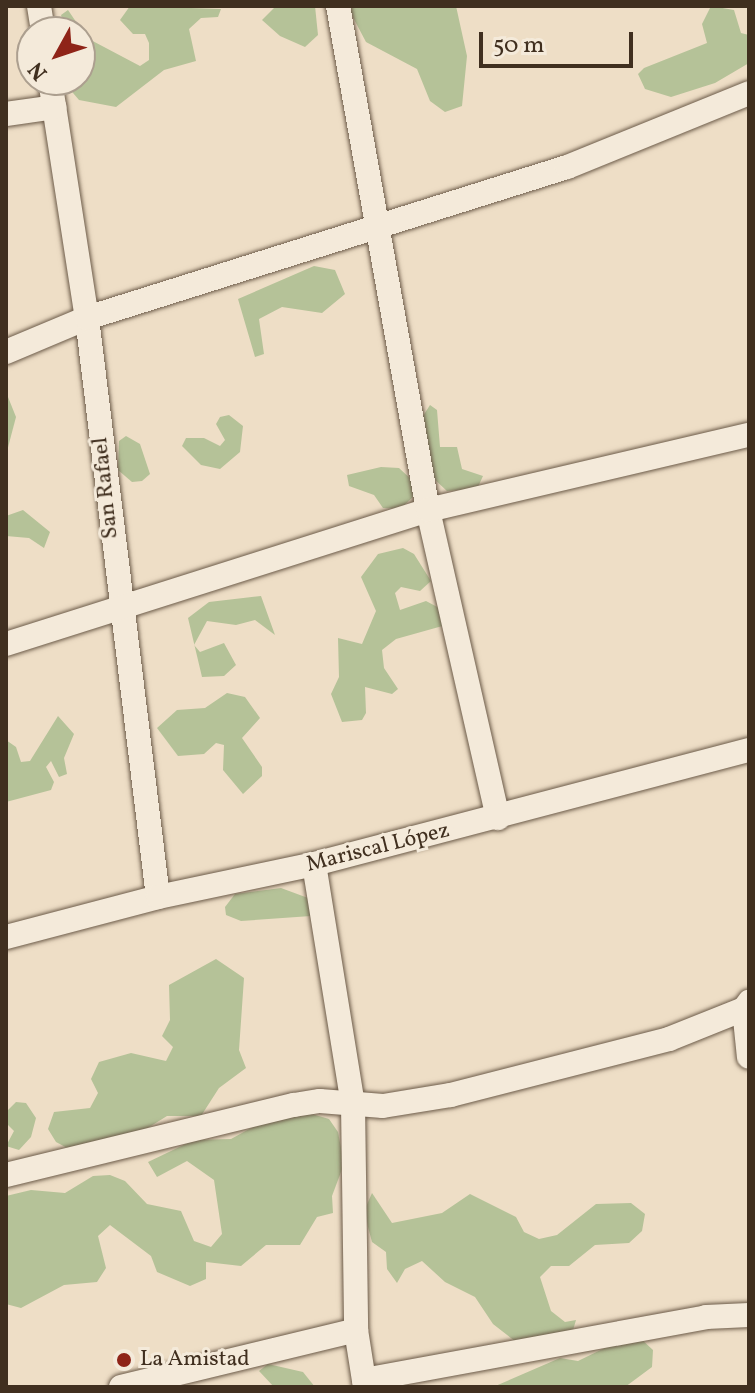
<!DOCTYPE html>
<html>
<head>
<meta charset="utf-8">
<style>
	body { margin:0 }
	#map { position:relative; width:755px; height:1393px; overflow:hidden; background:#eedec6; font-family:Vollkorn,serif }
	div>[style] { position:absolute }
	[style*='--x'] { left:calc(var(--x)*1px); top:calc(var(--y)*1px); width:calc(var(--w)*1px); rotate:calc(var(--a)*1deg) }
	.green>* { inset:0; background:#b5c298 }
	.roads { filter:drop-shadow(0 0 2px #6c5b49) drop-shadow(0 0 2px #6c5b49) }
	.street>* { height:24px; margin:-12px; padding:0 12px; transform-origin:12px; border-radius:12px; background:#f4eada }
	.dots>* { width:22px; height:22px; translate:-50% -50%; box-sizing:border-box; border:4px solid #f4eada; border-radius:50% }
	span { translate:-50% -50%; white-space:nowrap; text-align:center; line-height:1.15; -webkit-text-stroke:6px #f4eada; paint-order:stroke }
	.street-label { font-size:22px; color:#402f1f }
	.poi-label { font-size:22px; color:#402f1f }
	.left { translate:0 -50%; text-align:left }
	.frame { position:absolute; inset:0; border:8px solid #402f1f; pointer-events:none }
	.north { position:absolute; left:16px; top:16px; width:80px; height:80px; box-sizing:border-box; background:#f4eada; border:2px solid #ac9f8f; border-radius:50%; rotate:230deg; font-size:22px; font-weight:700; line-height:32px; text-align:center; color:#402f1f }
	.north::after { content:''; display:block; margin:auto; width:28px; height:36px; background:#8f2418; clip-path:polygon(50% 0,100% 100%,50% 72%,0 100%) }
	.scale { position:absolute; left:479px; top:32px; width:154px; height:36px; box-sizing:border-box; border:4px solid #402f1f; border-top:0; padding-left:10px; font-size:24px; line-height:28px; white-space:nowrap; color:#402f1f; -webkit-text-stroke:6px #f4eada; paint-order:stroke }
</style>
</head>
<body>
<div id="map">
	<div class="green">
		<div style="clip-path:polygon(130px 6px,221px 9px,218px 17px,201px 18px,189px 29px,196px 61px,164px 70px,116px 107px,79px 100px,62px 80px,80px 80px,80px 32px,66px 32px,61px 15px,68px 10px,87px 38px,140px 66px,149px 60px,149px 43px,145px 34px,133px 34px,120px 20px)"></div>
		<div style="clip-path:polygon(276px 6px,315px 6px,318px 35px,305px 47px,280px 36px,262px 20px)"></div>
		<div style="clip-path:polygon(347px 6px,456px 6px,467px 56px,462px 106px,445px 112px,430px 101px,417px 69px,366px 42px)"></div>
		<div style="clip-path:polygon(711px 6px,734px 10px,741px 33px,749px 35px,749px 63px,715px 83px,671px 97px,645px 89px,638px 74px,644px 68px,707px 43px,702px 24px)"></div>
		<div style="clip-path:polygon(314px 266px,335px 270px,345px 294px,322px 313px,282px 307px,259px 319px,264px 354px,255px 357px,238px 299px)"></div>
		<div style="clip-path:polygon(6px 392px,16px 417px,6px 455px)"></div>
		<div style="clip-path:polygon(430px 405px,437px 410px,440px 447px,457px 447px,462px 469px,483px 476px,477px 489px,447px 491px,433px 478px,423px 416px)"></div>
		<div style="clip-path:polygon(229px 415px,243px 426px,240px 452px,220px 469px,201px 465px,182px 446px,186px 438px,204px 438px,220px 446px,225px 440px,216px 424px,220px 417px)"></div>
		<div style="clip-path:polygon(126px 436px,140px 444px,150px 474px,142px 481px,132px 482px,118px 470px,119px 441px)"></div>
		<div style="clip-path:polygon(381px 467px,399px 468px,413px 481px,413px 497px,400px 509px,383px 508px,374px 495px,349px 486px,347px 475px)"></div>
		<div style="clip-path:polygon(23px 510px,50px 532px,44px 548px,29px 538px,6px 536px,6px 516px)"></div>
		<div style="clip-path:polygon(403px 548px,414px 554px,431px 581px,420px 591px,401px 587px,395px 593px,400px 610px,426px 601px,441px 609px,446px 625px,396px 639px,382px 650px,384px 668px,398px 689px,392px 694px,365px 687px,366px 713px,362px 720px,342px 722px,331px 694px,339px 677px,338px 638px,362px 644px,376px 611px,361px 577px,378px 554px)"></div>
		<div style="clip-path:polygon(261px 596px,275px 635px,255px 620px,236px 625px,207px 621px,194px 645px,200px 652px,224px 643px,236px 665px,224px 676px,202px 677px,188px 618px,209px 602px)"></div>
		<div style="clip-path:polygon(227px 693px,245px 697px,260px 718px,242px 738px,262px 767px,262px 776px,243px 794px,223px 770px,224px 745px,216px 743px,204px 754px,178px 756px,157px 728px,177px 710px,205px 708px)"></div>
		<div style="clip-path:polygon(58px 716px,74px 734px,64px 758px,67px 774px,59px 777px,51px 761px,46px 767px,54px 782px,51px 790px,6px 802px,6px 740px,16px 747px,21px 762px,30px 761px)"></div>
		<div style="clip-path:polygon(281px 888px,308px 898px,311px 916px,241px 921px,226px 915px,225px 907px,235px 894px)"></div>
		<div style="clip-path:polygon(216px 959px,244px 978px,239px 1050px,246px 1068px,219px 1088px,201px 1116px,167px 1116px,138px 1134px,71px 1150px,56px 1142px,48px 1129px,54px 1112px,90px 1108px,98px 1093px,91px 1079px,99px 1062px,131px 1053px,166px 1061px,173px 1047px,162px 1036px,170px 1020px,169px 985px)"></div>
		<div style="clip-path:polygon(16px 1102px,26px 1103px,36px 1118px,31px 1137px,19px 1150px,6px 1146px,14px 1131px,6px 1123px,6px 1112px)"></div>
		<div style="clip-path:polygon(312px 1114px,329px 1119px,338px 1132px,344px 1164px,332px 1196px,333px 1213px,317px 1217px,300px 1245px,266px 1245px,241px 1266px,206px 1262px,206px 1279px,190px 1286px,157px 1272px,151px 1256px,110px 1225px,98px 1236px,106px 1268px,97px 1282px,64px 1285px,21px 1308px,6px 1304px,6px 1196px,31px 1190px,65px 1193px,93px 1176px,110px 1175px,125px 1181px,147px 1204px,181px 1211px,194px 1241px,211px 1247px,222px 1234px,214px 1180px,187px 1161px,157px 1177px,148px 1162px,194px 1140px,231px 1139px,260px 1123px)"></div>
		<div style="clip-path:polygon(372px 1193px,392px 1223px,442px 1213px,470px 1194px,516px 1217px,524px 1232px,539px 1239px,557px 1235px,596px 1204px,631px 1203px,645px 1214px,642px 1231px,629px 1243px,595px 1245px,569px 1266px,551px 1266px,540px 1277px,551px 1311px,565px 1322px,576px 1320px,571px 1337px,520px 1345px,493px 1324px,475px 1297px,445px 1282px,422px 1261px,405px 1269px,397px 1283px,387px 1269px,386px 1252px,372px 1242px,368px 1227px,365px 1209px)"></div>
		<div style="clip-path:polygon(640px 1338px,653px 1350px,652px 1367px,625px 1387px,493px 1387px,560px 1358px,578px 1361px,623px 1339px)"></div>
		<div style="clip-path:polygon(268px 1364px,303px 1372px,315px 1387px,274px 1387px,259px 1371px)"></div>
	</div>
	<div class="roads">
		<div class="street">
			<div style="--x:39;--y:6;--w:26;--a:81"></div>
			<div style="--x:338;--y:6;--w:512;--a:79.88"></div>
			<div style="--x:428;--y:510;--w:316;--a:77.2"></div>
			<div style="--x:50;--y:80;--w:241;--a:81.2"></div>
			<div style="--x:87;--y:318;--w:583;--a:83.01"></div>
			<div style="--x:6;--y:114;--w:49;--a:-8.1"></div>
			<div style="--x:6;--y:352;--w:88;--a:-22.8"></div>
			<div style="--x:87;--y:318;--w:503;--a:-17.46"></div>
			<div style="--x:567;--y:167;--w:196;--a:-22.1"></div>
			<div style="--x:6;--y:644;--w:443;--a:-17.6"></div>
			<div style="--x:428;--y:510;--w:330;--a:-13.2"></div>
			<div style="--x:314;--y:864;--w:243;--a:80.8"></div>
			<div style="--x:353;--y:1104;--w:226;--a:89.2"></div>
			<div style="--x:356;--y:1330;--w:58;--a:81"></div>
			<div style="--x:6;--y:937;--w:157;--a:-14.7"></div>
			<div style="--x:158;--y:897;--w:159;--a:-11.9"></div>
			<div style="--x:314;--y:864;--w:450;--a:-14.7"></div>
			<div style="--x:744;--y:1009;--w:48;--a:84.1"></div>
			<div style="--x:6;--y:1175;--w:296;--a:-13.7"></div>
			<div style="--x:294;--y:1105;--w:26;--a:-9"></div>
			<div style="--x:320;--y:1101;--w:63;--a:4.5"></div>
			<div style="--x:383;--y:1106;--w:69;--a:-9.2"></div>
			<div style="--x:451;--y:1095;--w:225;--a:-14.4"></div>
			<div style="--x:669;--y:1039;--w:81;--a:-21.8"></div>
			<div style="--x:744;--y:1009;--w:9;--a:-54"></div>
			<div style="--x:364;--y:1380;--w:348;--a:-10.4"></div>
			<div style="--x:706;--y:1317;--w:43;--a:-2.7"></div>
			<div style="--x:121;--y:1387;--w:242;--a:-13.6"></div>
		</div>
	</div>
	<div class="dots">
		<div style="left:124px;top:1360px;background:#8f2418"></div>
	</div>
	<div class="street-label">
		<span style="left:106px;top:488px;rotate:-96deg">San Rafael</span>
		<span style="left:378px;top:848px;rotate:-14deg">Mariscal López</span>
	</div>
	<div class="poi-label">
		<span class="left" style="left:140px;top:1360px">La Amistad</span>
	</div>
	<div class="frame"></div>
	<div class="north">N</div>
	<div class="scale">50 m</div>
</div>
</body>
</html>
